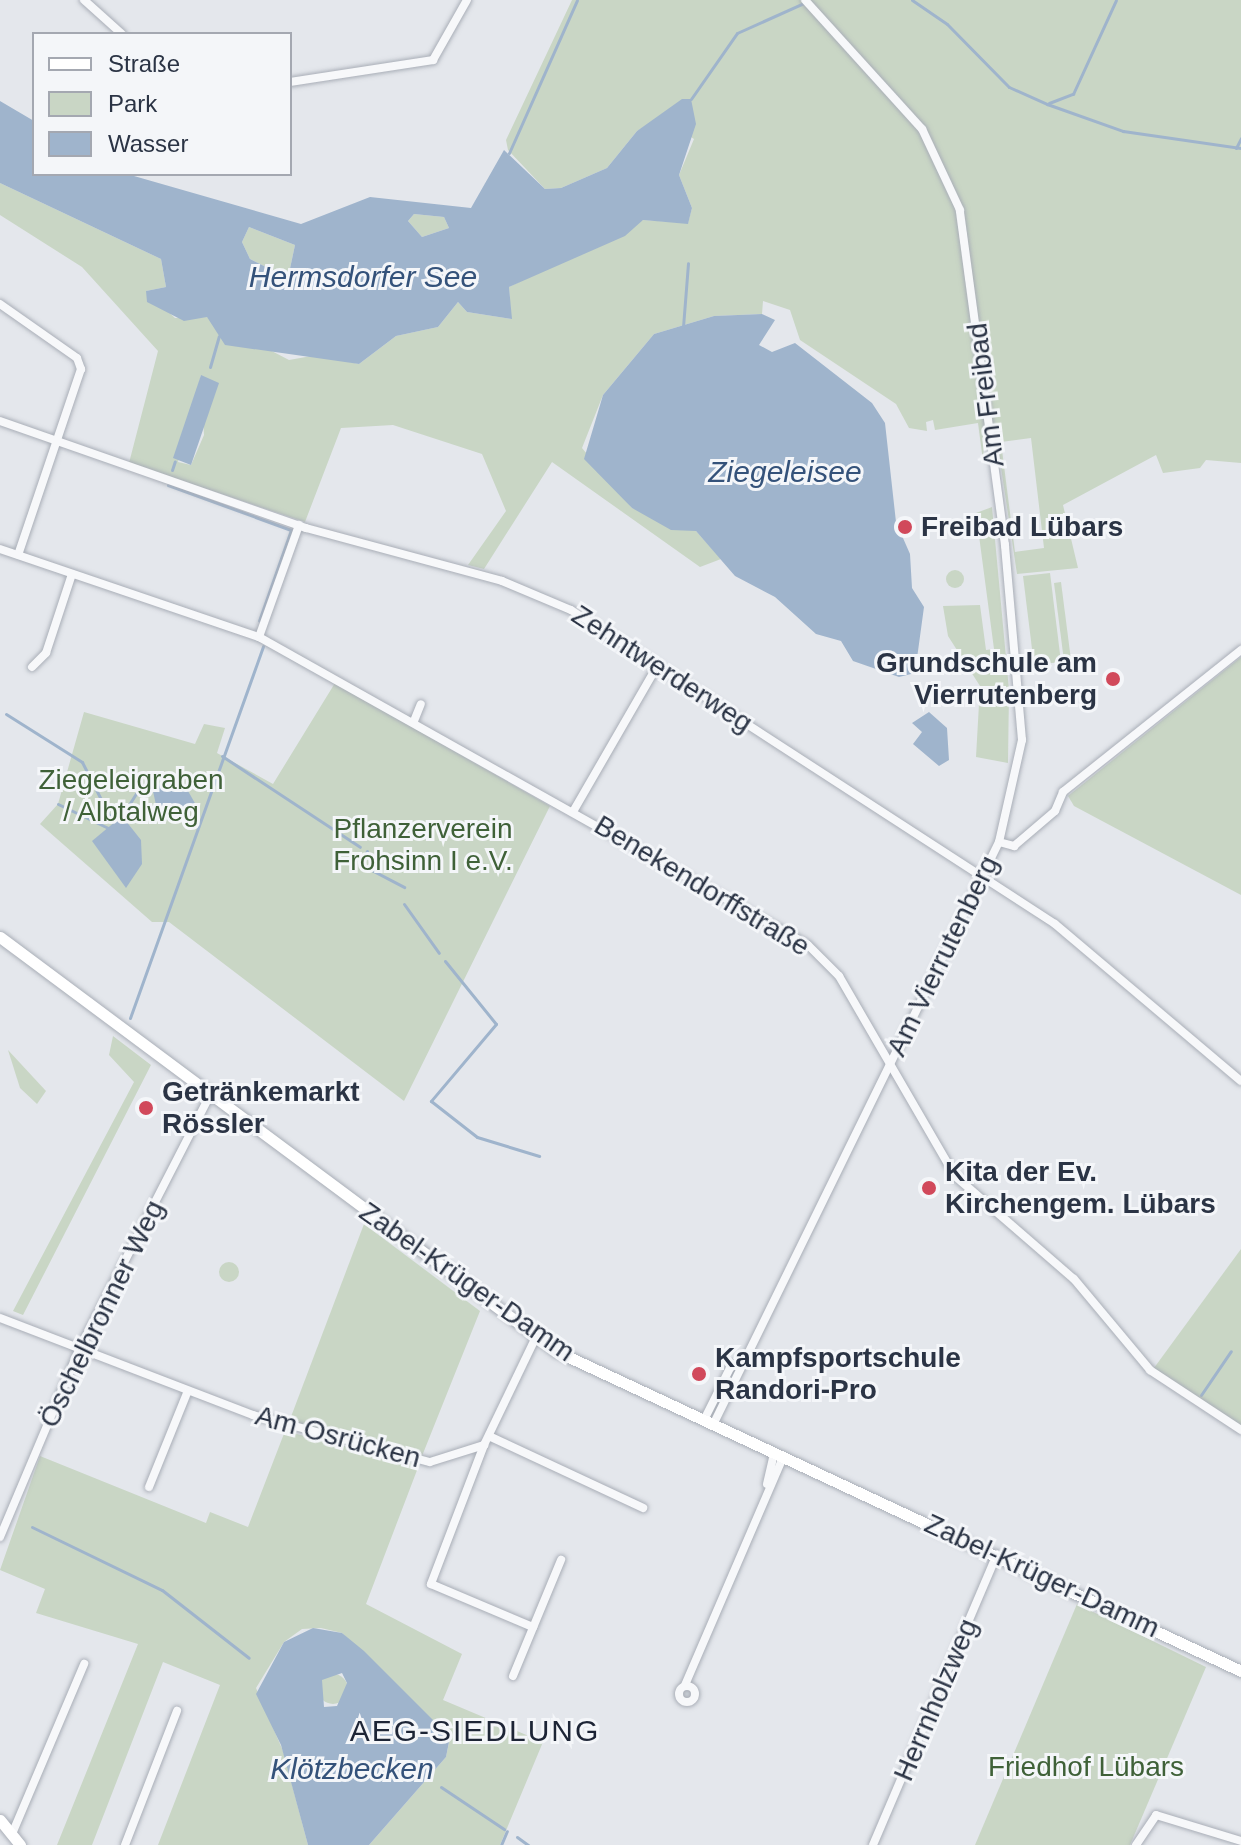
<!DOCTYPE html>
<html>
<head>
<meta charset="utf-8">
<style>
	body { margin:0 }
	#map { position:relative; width:1241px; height:1845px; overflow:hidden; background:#e4e7ec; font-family:Arial,sans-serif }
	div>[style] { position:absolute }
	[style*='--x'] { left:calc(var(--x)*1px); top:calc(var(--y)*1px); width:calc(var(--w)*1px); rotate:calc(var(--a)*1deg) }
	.green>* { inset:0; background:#c9d6c5 }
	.round { border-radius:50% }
	.water>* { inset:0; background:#9fb4cc }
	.stream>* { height:3px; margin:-1.5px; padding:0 1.5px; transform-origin:1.5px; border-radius:1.5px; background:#9fb4cc }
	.roads { filter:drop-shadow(0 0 2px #a9aeb7) drop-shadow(0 0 2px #a9aeb7) }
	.street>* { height:8px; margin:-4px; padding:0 4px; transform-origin:4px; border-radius:4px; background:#f7f8fa }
	.street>.ring { margin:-4px; padding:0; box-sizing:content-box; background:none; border:8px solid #f7f8fa; border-radius:50% }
	.secondary>* { height:11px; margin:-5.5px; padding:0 5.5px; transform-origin:5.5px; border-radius:5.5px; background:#fff }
	.dots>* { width:22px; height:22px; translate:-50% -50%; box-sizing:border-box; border:4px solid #f4f6f9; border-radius:50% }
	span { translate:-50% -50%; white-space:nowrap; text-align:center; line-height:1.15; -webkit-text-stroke:6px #f4f6f9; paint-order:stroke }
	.street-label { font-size:28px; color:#2b3445 }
	.poi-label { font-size:28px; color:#2b3445; font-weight:700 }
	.left { translate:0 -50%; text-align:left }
	.right { translate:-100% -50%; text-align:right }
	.park-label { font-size:28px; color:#3f6138 }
	.water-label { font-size:30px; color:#34527a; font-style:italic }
	.neighbourhood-label { font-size:30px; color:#1d2536; letter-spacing:2px }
	.legend { position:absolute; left:32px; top:32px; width:260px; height:144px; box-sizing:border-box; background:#f4f6f9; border:2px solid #a4a8b1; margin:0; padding:10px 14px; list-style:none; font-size:24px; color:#2b3445 }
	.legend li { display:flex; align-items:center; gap:16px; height:40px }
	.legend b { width:40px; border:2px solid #a4a8b1 }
</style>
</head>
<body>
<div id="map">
	<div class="green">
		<div style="clip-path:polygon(evenodd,572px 0,1241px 0,1241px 463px,1206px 460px,1200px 468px,1163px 473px,1156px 455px,1063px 505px,1078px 568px,1017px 574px,996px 434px,985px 428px,983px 461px,978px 423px,935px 430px,933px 420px,926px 422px,927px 431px,909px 428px,896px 404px,800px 340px,790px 310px,763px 301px,762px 314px,714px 316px,654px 334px,603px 395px,582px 448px,632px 508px,696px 531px,721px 559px,700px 567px,552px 462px,484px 569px,468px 565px,506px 511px,482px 454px,393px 425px,341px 428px,305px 522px,129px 463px,158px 351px,82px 267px,0 215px,0 183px,161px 259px,166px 287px,146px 291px,175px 318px,207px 317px,289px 360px,317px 355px,359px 364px,396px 336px,438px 327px,458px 302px,467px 312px,511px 319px,509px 287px,643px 220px,688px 223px,692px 208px,679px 175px,694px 139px,660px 117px,637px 131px,607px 168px,561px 188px,545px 189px,508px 150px,506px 140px,572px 0,201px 375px,204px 435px,191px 465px,178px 462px,201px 375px,572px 0,1031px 438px,1044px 548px,1015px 552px,1001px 442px,1031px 438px)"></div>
		<div style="clip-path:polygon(414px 214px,444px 217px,449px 228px,422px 237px,408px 221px)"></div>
		<div style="clip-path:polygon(249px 227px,295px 245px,288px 278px,250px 259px,242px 242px)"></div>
		<div style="clip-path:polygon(992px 507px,1009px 690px,1008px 763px,976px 757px,980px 686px,948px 636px,943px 606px,980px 605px,986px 650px,994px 649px,976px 513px)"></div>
		<div class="round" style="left:946px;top:570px;width:18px;height:18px"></div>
		<div style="clip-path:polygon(1050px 573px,1061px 662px,1034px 665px,1023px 576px)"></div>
		<div style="clip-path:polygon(1061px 582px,1071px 660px,1064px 661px,1054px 583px)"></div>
		<div style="clip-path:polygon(1241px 657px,1241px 895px,1074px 806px,1068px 796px)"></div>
		<div style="clip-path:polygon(335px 683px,550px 806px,404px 1101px,169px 922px,152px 922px,40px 824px,58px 804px,84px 712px,195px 744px,204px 724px,225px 728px,217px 753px,273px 784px)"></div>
		<div style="clip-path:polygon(113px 1036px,151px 1065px,23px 1315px,13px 1311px,134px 1082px,109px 1055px)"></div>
		<div style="clip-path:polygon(8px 1050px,46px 1091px,37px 1104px,20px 1088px)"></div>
		<div style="clip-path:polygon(364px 1224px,480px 1311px,422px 1456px,289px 1422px)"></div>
		<div style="clip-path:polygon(1241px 1249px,1241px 1427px,1154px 1368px)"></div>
		<div class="round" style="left:219px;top:1262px;width:20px;height:20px"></div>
		<div style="clip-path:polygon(285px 1431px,419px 1465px,366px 1604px,462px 1654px,443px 1700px,543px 1742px,500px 1845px,369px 1845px,446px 1757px,450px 1738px,342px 1633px,321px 1628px,302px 1629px,284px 1642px,256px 1688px,283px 1751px,308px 1845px,158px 1845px,220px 1685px,163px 1662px,92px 1845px,57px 1845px,138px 1644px,36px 1613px,45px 1589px,0 1570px,40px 1456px,206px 1523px,210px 1512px,248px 1527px)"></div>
		<div style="clip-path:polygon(1077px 1604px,1206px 1667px,1130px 1845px,975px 1845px)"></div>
		<div class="round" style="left:318px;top:1674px;width:30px;height:30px"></div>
	</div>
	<div class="water">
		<div style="clip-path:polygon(evenodd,682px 99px,691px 99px,696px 124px,679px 175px,692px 208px,688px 224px,643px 220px,625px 236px,509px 287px,512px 319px,467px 312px,458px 302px,438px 327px,396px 336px,359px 364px,225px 345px,207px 317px,184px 321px,147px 302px,146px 291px,166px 287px,161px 259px,0 183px,0 101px,34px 121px,34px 174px,127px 174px,301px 224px,370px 197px,471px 208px,504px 150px,545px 189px,561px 188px,607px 168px,637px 131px,682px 99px,414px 214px,444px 217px,449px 228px,422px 237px,408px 221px,414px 214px,682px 99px,249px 227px,295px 245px,288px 278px,250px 259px,242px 242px,249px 227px)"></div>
		<div style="clip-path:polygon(762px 314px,775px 320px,759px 345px,772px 352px,795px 343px,872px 403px,885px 423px,896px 522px,910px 554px,912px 588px,924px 607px,915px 673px,899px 677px,853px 661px,841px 641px,816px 634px,775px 597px,735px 576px,696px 531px,671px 530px,632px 508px,584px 459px,603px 395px,654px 334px,714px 316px)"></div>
		<div style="clip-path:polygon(201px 375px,219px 383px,191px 465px,173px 458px)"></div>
		<div style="clip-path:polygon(929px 712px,947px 728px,949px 760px,939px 766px,913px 744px,922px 732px,912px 723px)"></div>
		<div style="clip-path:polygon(151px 782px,188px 791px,196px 805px,174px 815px,156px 805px)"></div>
		<div style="clip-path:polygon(122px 816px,141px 840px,142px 864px,126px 888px,92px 841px)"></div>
		<div style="clip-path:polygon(evenodd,313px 1628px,342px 1633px,364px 1651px,450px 1737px,446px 1757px,369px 1845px,308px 1845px,281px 1745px,256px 1694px,284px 1642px,313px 1628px,342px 1673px,347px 1683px,337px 1706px,324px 1707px,322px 1680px,342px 1673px)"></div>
	</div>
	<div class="stream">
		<div style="--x:912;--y:0;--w:42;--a:34.4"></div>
		<div style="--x:947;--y:24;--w:88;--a:45.5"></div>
		<div style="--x:1009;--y:87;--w:42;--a:24.1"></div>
		<div style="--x:1047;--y:104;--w:81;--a:19.6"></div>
		<div style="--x:1123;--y:131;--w:119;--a:8.2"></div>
		<div style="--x:691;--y:99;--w:80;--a:-55.1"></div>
		<div style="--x:737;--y:33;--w:76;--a:-24.2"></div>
		<div style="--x:1049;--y:103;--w:26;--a:-21"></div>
		<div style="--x:1073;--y:94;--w:103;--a:-65.4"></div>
		<div style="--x:1236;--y:148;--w:11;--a:-63"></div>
		<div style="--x:509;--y:153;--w:167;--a:-66"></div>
		<div style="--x:683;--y:327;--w:64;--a:-85.5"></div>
		<div style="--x:210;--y:367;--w:32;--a:-74"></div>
		<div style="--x:172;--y:470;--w:9;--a:-72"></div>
		<div style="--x:168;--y:485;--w:131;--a:20.1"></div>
		<div style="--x:291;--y:530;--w:96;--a:109.4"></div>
		<div style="--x:6;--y:714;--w:90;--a:32.3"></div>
		<div style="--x:82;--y:762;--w:66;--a:63"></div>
		<div style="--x:222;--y:756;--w:165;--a:33.4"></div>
		<div style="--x:58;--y:804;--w:55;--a:25.6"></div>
		<div style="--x:120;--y:819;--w:39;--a:-58"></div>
		<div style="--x:141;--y:786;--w:11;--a:-15"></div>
		<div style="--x:367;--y:851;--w:15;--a:118"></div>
		<div style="--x:360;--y:864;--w:50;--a:27.6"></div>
		<div style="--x:404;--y:904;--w:60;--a:54.5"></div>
		<div style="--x:445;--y:961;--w:81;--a:51"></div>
		<div style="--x:496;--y:1024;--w:101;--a:130.2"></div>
		<div style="--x:431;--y:1101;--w:58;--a:38"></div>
		<div style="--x:477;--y:1137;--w:65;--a:17"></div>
		<div style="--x:130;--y:1018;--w:395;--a:-70.3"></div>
		<div style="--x:1201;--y:1395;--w:53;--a:-55.7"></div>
		<div style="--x:32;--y:1527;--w:144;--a:25.9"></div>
		<div style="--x:162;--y:1590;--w:110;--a:38"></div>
		<div style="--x:441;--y:1787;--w:76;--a:33.7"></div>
		<div style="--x:517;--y:1837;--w:14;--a:36"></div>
		<div style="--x:501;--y:1845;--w:15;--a:-67"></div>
	</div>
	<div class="roads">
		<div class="street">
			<div style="--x:84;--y:0;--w:51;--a:41.8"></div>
			<div style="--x:290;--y:82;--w:145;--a:-8.7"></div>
			<div style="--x:433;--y:60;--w:69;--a:-60.5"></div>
			<div style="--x:0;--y:304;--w:94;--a:35"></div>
			<div style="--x:77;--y:358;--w:12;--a:70"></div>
			<div style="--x:81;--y:369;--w:196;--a:108.7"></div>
			<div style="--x:0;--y:421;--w:324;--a:19.3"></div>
			<div style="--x:306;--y:528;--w:203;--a:15.1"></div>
			<div style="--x:502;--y:581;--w:75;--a:22.8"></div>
			<div style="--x:571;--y:610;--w:577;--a:32.97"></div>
			<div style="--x:1055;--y:924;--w:243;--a:40.2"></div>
			<div style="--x:0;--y:549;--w:274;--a:18.8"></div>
			<div style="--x:259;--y:637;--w:629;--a:29.29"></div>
			<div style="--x:808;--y:945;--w:44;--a:45"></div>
			<div style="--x:839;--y:976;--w:231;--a:59.9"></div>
			<div style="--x:955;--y:1176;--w:157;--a:40.9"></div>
			<div style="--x:1074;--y:1279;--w:119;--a:50.1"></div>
			<div style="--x:1150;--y:1370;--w:109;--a:33.4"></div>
			<div style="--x:259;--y:637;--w:119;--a:-70.3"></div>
			<div style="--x:32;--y:667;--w:20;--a:-45"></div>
			<div style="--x:46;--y:653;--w:83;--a:-71.8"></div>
			<div style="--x:414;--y:721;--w:18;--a:-68"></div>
			<div style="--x:574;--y:810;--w:158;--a:-60"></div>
			<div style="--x:999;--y:842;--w:16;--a:15"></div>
			<div style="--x:1014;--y:846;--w:54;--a:-40.5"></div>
			<div style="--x:1055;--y:811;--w:21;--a:-67"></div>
			<div style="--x:1063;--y:792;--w:228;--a:-38.6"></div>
			<div style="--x:0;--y:1318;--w:271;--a:21"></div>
			<div style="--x:253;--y:1415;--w:183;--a:14.9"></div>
			<div style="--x:430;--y:1462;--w:57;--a:-17.5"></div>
			<div style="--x:484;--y:1445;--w:120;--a:-64.3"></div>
			<div style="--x:704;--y:1420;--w:58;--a:-63.4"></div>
			<div style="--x:730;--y:1368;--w:21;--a:-37"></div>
			<div style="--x:713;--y:1425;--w:649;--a:-63.87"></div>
			<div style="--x:999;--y:842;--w:105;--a:-77.3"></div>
			<div style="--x:1022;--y:740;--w:196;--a:-95"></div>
			<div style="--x:1005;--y:545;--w:338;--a:-97.7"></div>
			<div style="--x:960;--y:210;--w:89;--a:-115.1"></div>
			<div style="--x:922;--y:129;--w:174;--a:-132.2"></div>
			<div style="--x:491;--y:1437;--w:168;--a:25"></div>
			<div style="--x:484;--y:1445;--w:149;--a:110.9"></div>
			<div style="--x:431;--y:1584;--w:111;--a:22.9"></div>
			<div style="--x:767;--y:1484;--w:32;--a:-77"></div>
			<div style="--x:149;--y:1487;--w:101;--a:-68"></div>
			<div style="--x:0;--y:1537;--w:203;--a:-67.1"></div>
			<div style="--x:79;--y:1350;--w:287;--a:-62.8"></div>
			<div style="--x:513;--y:1676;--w:126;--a:-67.5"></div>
			<div style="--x:685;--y:1685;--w:248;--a:-66.7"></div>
			<div class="ring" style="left:679px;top:1686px;width:8px;height:8px"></div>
			<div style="--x:12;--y:1834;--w:185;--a:-67"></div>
			<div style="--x:125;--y:1845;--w:144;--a:-68.8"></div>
			<div style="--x:873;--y:1845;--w:316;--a:-66.9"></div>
			<div style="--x:1136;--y:1845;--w:36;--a:-56"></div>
			<div style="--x:1156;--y:1815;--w:89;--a:17"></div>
		</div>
		<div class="secondary">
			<div style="--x:0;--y:937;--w:693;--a:36.67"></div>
			<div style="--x:556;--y:1351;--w:756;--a:25.04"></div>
			<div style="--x:0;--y:1820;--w:32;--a:51"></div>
		</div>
	</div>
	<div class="dots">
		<div style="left:905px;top:527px;background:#d1495b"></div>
		<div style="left:1113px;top:679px;background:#d1495b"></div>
		<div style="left:146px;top:1108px;background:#d1495b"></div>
		<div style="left:929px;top:1188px;background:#d1495b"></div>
		<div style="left:699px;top:1374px;background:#d1495b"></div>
	</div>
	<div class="street-label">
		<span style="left:986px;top:395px;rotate:-97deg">Am Freibad</span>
		<span style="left:662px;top:669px;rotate:33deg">Zehntwerderweg</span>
		<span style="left:702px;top:886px;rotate:31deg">Benekendorffstraße</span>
		<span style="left:943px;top:956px;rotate:-64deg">Am Vierrutenberg</span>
		<span style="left:467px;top:1282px;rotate:35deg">Zabel-Krüger-Damm</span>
		<span style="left:102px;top:1314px;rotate:-64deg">Öschelbronner Weg</span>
		<span style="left:338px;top:1437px;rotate:15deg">Am Osrücken</span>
		<span style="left:1042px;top:1576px;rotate:25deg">Zabel-Krüger-Damm</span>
		<span style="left:936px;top:1700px;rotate:-67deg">Herrnholzweg</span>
	</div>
	<div class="poi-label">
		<span class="left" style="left:921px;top:527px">Freibad Lübars</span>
		<span class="right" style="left:1097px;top:679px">Grundschule am<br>Vierrutenberg</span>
		<span class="left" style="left:162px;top:1108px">Getränkemarkt<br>Rössler</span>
		<span class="left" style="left:945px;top:1188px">Kita der Ev.<br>Kirchengem. Lübars</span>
		<span class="left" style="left:715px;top:1374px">Kampfsportschule<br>Randori-Pro</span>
	</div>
	<div class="park-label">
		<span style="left:131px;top:796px">Ziegeleigraben<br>/ Albtalweg</span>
		<span style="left:423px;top:845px">Pflanzerverein<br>Frohsinn I e.V.</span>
		<span style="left:1086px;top:1767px">Friedhof Lübars</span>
	</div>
	<div class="water-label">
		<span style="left:363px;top:277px">Hermsdorfer See</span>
		<span style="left:785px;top:472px">Ziegeleisee</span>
		<span style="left:352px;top:1769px">Klötzbecken</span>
	</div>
	<div class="neighbourhood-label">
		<span style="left:475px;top:1731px">AEG-SIEDLUNG</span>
	</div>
	<ul class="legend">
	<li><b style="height:10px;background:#fff"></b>Straße</li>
	<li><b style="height:22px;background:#c9d6c5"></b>Park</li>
	<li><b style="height:22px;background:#9fb4cc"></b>Wasser</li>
	</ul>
</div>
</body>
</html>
